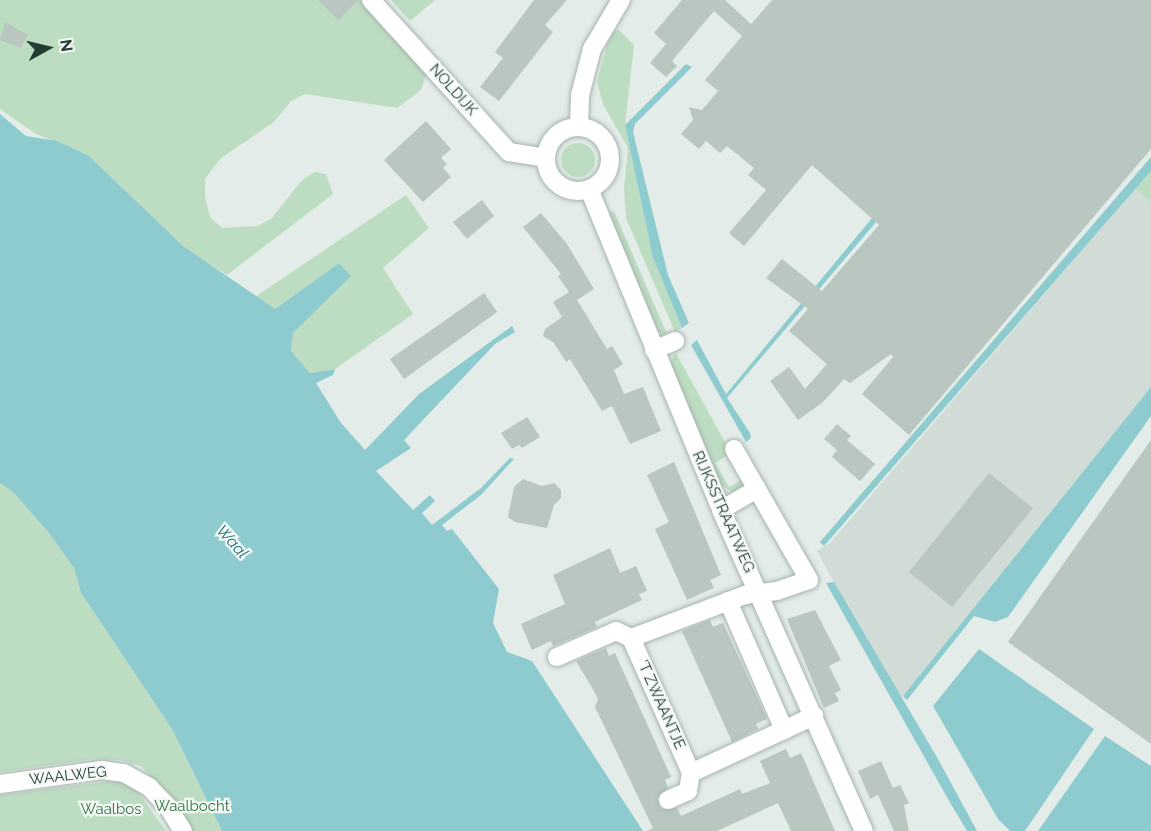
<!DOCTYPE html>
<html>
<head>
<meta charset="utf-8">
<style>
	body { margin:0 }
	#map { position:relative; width:1151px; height:831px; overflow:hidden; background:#e3ece8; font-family:Raleway,sans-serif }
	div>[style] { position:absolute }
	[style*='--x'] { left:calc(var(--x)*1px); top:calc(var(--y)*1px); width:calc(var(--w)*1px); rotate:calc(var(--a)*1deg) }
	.built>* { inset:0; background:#d2dcd6 }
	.green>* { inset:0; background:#bdddc3 }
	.round { border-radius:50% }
	.water>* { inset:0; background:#8ecbcf }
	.building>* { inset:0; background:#b9c7c0 }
	.roads { filter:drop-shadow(0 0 2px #a6b4ae) drop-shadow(0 0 2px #a6b4ae) }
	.minor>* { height:18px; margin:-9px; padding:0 9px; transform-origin:9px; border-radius:9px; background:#fff }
	.minor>.ring { margin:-9px; padding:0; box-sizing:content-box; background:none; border:18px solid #fff; border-radius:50% }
	span { translate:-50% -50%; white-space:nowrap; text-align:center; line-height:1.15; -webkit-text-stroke:4.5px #f4f9f6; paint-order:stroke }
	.street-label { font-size:15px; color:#243d34 }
	.park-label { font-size:15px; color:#2f7243 }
	.water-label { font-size:16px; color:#207177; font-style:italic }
	.north { position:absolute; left:18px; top:18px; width:60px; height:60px; -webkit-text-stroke:4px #f4f9f6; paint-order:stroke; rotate:82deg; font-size:16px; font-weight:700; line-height:24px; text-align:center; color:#243d34 }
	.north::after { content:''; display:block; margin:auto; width:21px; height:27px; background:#243d34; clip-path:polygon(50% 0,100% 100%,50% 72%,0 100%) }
</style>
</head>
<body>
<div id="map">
	<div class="built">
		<div style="clip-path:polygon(1135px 189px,1151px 202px,1151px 387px,903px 696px,896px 697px,817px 551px,830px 543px)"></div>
	</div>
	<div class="green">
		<div style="clip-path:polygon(0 0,362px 0,427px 72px,421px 90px,397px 108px,305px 94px,291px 101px,274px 122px,221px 158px,205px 179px,205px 197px,210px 217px,222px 228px,258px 226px,272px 218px,302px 180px,315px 172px,326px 174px,333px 194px,227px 275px,183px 247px,89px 156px,36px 134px,0 109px)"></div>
		<div style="clip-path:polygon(391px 0,435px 0,410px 21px)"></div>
		<div style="clip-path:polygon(619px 30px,634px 45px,625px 125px,653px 258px,682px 328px,675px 332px,626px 218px,624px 189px,628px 148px,603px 104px,597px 82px,607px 45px,613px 32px)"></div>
		<div class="round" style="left:561px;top:143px;width:34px;height:34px"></div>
		<div style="clip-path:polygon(1151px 171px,1151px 202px,1135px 189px)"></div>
		<div style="clip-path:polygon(406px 195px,429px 228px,383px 268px,413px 314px,335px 369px,310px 373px,291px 351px,293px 333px,350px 275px,339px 263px,275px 309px,255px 297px)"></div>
		<div style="clip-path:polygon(614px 211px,667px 334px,666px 335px,655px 330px,607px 214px)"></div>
		<div style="clip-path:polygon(676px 353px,731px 453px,715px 463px,729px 487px,741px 480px,743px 488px,733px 492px,719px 484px,669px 363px)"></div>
		<div style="clip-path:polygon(0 483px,14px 493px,49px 533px,74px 568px,81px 593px,172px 729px,222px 831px,187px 831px,168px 795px,141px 766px,120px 760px,94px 759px,0 772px)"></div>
		<div style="clip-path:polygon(119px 780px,132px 784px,166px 831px,0 831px,0 795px)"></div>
	</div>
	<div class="water">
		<div style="clip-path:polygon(1053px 0,1064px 0,727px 398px,750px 433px,751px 438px,746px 442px,691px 345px,697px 340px,726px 394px)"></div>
		<div style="clip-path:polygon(686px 64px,692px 67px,635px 124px,633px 132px,668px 275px,689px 323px,682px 328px,653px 258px,625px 125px)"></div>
		<div style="clip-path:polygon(0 114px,26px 136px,57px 141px,89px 156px,183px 246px,275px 309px,339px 263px,351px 276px,293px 333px,291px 351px,310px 373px,335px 369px,333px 375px,316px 383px,341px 423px,365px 450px,419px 394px,512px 326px,515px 332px,495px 344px,404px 440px,411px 448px,376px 471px,413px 510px,430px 495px,435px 501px,422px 513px,432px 525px,481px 488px,510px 458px,514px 459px,481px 495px,442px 525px,447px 531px,452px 529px,499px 589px,493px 623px,507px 652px,532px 661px,643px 831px,222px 831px,172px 729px,81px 593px,74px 568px,49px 533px,14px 493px,0 483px)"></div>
		<div style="clip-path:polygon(1151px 157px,1151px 171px,824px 546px,820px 542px)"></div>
		<div style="clip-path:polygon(1151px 387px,1151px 416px,1008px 617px,995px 622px,974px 616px,907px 700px,903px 696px)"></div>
		<div style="clip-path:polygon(834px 582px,938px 759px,977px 831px,967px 831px,952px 806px,826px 583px)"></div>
		<div style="clip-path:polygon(979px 649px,1094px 729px,1025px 831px,1010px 831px,998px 819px,933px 706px)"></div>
		<div style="clip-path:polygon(1105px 736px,1151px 766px,1151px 831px,1038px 831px)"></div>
	</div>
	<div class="building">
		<div style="clip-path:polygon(318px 0,359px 0,338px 20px)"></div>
		<div style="clip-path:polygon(534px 0,567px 0,545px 25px,553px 32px,499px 101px,480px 87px,503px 58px,495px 52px)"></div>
		<div style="clip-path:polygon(682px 0,725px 0,751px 24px,772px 0,1151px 0,1151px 149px,909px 435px,862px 394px,893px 357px,891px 354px,850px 383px,844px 379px,822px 403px,798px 420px,770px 381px,789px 367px,805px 389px,827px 364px,789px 331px,808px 309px,766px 278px,782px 259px,822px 291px,879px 225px,812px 165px,744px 246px,729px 233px,766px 190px,748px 175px,754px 168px,727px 146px,720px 153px,706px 141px,699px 149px,681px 134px,693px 120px,689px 107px,702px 110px,718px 91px,705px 80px,742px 36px,714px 11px,672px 61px,677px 66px,666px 77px,650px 63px,666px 44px,654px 33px)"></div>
		<div style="clip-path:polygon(5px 22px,28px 35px,21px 48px,0 40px)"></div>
		<div style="clip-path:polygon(426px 121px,451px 149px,441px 158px,447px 164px,443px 168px,451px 177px,423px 202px,384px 160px)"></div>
		<div style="clip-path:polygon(482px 200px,494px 216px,467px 239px,453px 222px)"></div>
		<div style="clip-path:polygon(541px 213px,567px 244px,594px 289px,577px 300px,607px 349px,612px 346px,623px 364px,614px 370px,624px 394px,643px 387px,661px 431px,630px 444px,612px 406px,602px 411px,570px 359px,566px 362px,554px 343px,543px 336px,545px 329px,562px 317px,553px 302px,569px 292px,558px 276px,561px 274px,523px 227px)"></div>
		<div style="clip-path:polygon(484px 293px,497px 312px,404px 379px,390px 359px)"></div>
		<div style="clip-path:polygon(527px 417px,540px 437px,522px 448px,519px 445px,512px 449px,501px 433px)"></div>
		<div style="clip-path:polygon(837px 424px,851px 436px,847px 440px,875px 464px,860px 481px,832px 457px,837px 450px,824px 439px)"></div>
		<div style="clip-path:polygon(1151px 440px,1151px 744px,1008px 642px)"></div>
		<div style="clip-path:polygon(674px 462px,721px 575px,710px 580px,714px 588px,687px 600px,655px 529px,669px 522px,647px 475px)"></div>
		<div style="clip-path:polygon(989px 473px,1033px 508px,952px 607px,909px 572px)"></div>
		<div style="clip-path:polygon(523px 479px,542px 486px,554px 483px,561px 490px,561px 498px,554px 505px,547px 528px,515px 522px,508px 517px,514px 487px)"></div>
		<div style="clip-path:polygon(610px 548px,620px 573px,636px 566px,647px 591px,639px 594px,642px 600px,595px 622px,597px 627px,553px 646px,551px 641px,532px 650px,521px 624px,565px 604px,553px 575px)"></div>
		<div style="clip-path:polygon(815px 610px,841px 660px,829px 666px,841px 690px,835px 693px,839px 701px,824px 708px,787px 619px)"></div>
		<div style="clip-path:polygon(710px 620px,713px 627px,723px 623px,767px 719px,756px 724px,758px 729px,732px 742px,682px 631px)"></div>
		<div style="clip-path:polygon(606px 648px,609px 656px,615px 653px,671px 777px,665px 780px,668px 788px,657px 798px,661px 809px,677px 808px,681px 816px,740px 789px,742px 794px,770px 783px,760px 761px,786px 749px,790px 758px,801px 753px,835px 831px,791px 831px,778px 803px,717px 831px,647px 831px,653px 828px,595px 707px,598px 699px,594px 691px,576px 661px)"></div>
		<div style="clip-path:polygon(881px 761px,893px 788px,900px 785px,909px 803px,904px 805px,909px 831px,894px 831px,878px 795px,870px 799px,858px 771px)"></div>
	</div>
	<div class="roads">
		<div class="minor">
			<div style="--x:371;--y:0;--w:205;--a:47.8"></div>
			<div style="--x:509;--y:152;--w:37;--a:9"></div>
			<div style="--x:579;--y:126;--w:31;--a:-88"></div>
			<div style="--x:580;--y:95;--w:48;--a:-75.4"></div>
			<div style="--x:592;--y:49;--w:57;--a:-59.4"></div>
			<div class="ring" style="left:546px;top:127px;width:46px;height:46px"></div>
			<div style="--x:589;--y:189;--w:347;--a:67.6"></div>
			<div style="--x:721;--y:510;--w:351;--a:66"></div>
			<div style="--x:654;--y:350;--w:23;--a:-23"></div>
			<div style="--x:734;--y:449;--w:151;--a:60.2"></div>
			<div style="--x:809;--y:580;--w:34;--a:161"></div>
			<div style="--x:777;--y:591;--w:32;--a:173"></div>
			<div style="--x:745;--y:595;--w:122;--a:159.3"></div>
			<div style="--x:631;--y:638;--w:148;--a:66"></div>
			<div style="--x:691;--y:773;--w:136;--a:-24.9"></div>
			<div style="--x:721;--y:510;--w:42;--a:-30.3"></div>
			<div style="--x:728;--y:601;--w:141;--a:66.5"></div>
			<div style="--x:557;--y:657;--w:64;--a:-23.8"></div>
			<div style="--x:616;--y:631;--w:17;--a:25"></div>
			<div style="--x:0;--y:784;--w:103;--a:-7.8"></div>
			<div style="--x:102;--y:770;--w:22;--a:8"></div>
			<div style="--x:124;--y:773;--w:29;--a:29"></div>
			<div style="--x:149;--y:787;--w:28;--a:46"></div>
			<div style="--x:168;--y:807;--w:28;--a:58"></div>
			<div style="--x:668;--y:800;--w:22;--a:-24"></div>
			<div style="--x:688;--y:791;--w:18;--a:-81"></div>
		</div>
	</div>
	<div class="street-label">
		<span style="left:453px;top:90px;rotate:48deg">NOLDIJK</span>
		<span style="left:723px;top:512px;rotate:66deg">RIJKSSTRAATWEG</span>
		<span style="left:661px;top:705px;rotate:66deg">'T ZWAANTJE</span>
		<span style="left:68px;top:776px;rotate:-6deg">WAALWEG</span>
	</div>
	<div class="park-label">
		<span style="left:192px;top:807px">Waalbocht</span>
		<span style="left:111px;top:810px">Waalbos</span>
	</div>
	<div class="water-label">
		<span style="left:232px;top:542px;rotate:48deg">Waal</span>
	</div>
	<div class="north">N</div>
</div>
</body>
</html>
